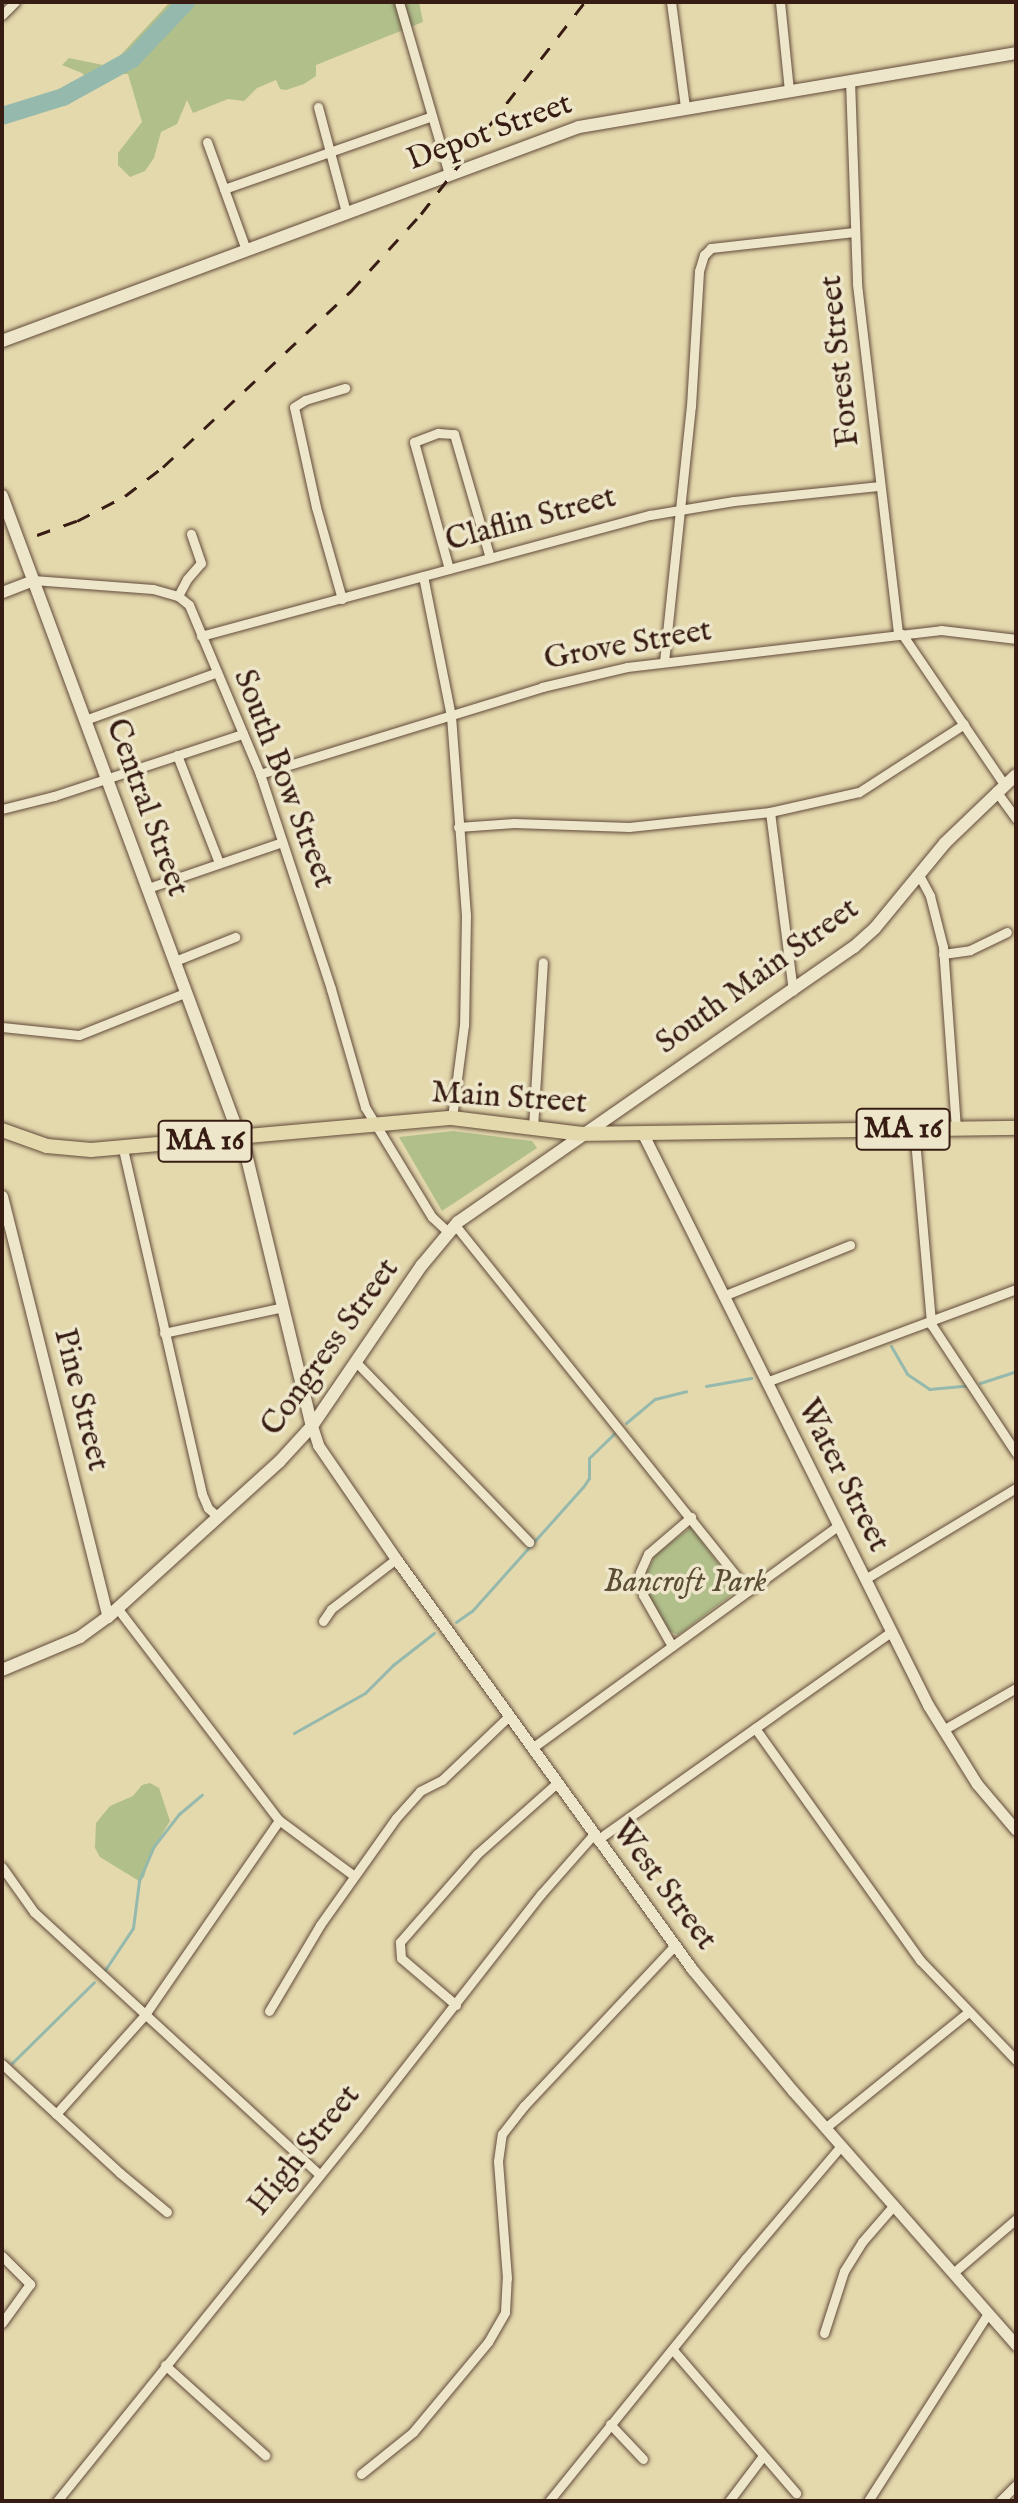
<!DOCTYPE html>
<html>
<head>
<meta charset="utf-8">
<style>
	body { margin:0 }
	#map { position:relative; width:1018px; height:2503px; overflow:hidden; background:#e4d8ad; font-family:"IM FELL English",serif }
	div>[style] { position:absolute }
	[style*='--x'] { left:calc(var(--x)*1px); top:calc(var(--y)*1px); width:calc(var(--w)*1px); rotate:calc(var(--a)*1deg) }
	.green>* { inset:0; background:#b1bf8b }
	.stream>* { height:3px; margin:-1.5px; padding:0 1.5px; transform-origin:1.5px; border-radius:1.5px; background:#95b9ac }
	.river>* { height:18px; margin:-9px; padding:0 9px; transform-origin:9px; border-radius:9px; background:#95b9ac }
	.roads { filter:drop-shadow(0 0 2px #624b3a) drop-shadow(0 0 2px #624b3a) }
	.minor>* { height:9px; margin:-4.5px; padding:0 4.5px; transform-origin:4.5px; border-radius:4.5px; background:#ede6ca }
	.tertiary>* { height:11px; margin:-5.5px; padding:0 5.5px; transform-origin:5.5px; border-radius:5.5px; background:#ede6ca }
	.secondary>* { height:12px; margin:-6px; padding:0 6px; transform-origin:6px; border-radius:6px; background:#ede6ca }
	.primary>* { height:14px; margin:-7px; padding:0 7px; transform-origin:7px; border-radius:7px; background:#e4d8ad }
	.rail>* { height:3px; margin-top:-1.5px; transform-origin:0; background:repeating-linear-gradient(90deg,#371c13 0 14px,transparent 0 28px) }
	span { translate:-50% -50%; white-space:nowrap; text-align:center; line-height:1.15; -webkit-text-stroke:7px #ede6ca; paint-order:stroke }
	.shield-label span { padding:2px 6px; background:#ede6ca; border:2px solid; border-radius:6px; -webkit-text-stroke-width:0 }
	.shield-label { font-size:30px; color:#371c13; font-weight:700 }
	.street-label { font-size:32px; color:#371c13 }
	.park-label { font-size:32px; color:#5c4d37; font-style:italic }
	.frame { position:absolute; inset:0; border:4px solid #371c13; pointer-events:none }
</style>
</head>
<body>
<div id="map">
	<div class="green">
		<div style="clip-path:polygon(170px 2px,419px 2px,423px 22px,316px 65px,316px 76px,304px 84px,286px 90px,280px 89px,276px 80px,257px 88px,244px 101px,228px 99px,193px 113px,187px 100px,177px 124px,161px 132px,154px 158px,145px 171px,130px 177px,118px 165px,118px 153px,142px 122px,128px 74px,120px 74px,95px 86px,82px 73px,62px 65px,69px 58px,103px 65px,114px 62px)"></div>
		<div style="clip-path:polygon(453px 1131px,532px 1141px,537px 1148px,442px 1211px,399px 1137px)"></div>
		<div style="clip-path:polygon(691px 1527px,738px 1590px,678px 1635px,669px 1631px,648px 1594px,646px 1574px,656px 1554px)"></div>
		<div style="clip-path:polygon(150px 1783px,159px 1788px,170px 1821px,151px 1852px,144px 1877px,139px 1881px,100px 1857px,95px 1848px,96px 1823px,110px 1806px,133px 1796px,142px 1785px)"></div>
	</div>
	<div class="stream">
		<div style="--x:891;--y:1346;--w:32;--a:60"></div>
		<div style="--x:907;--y:1374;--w:27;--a:34"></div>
		<div style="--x:929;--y:1389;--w:36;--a:-5"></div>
		<div style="--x:980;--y:1383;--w:38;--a:-18"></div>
		<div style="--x:706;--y:1386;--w:46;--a:-10.1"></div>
		<div style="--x:626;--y:1423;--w:38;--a:-40"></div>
		<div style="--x:655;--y:1399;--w:32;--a:-14"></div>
		<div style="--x:456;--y:1622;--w:19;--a:-35"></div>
		<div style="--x:472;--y:1611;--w:166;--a:-48.2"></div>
		<div style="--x:583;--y:1487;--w:11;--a:-56"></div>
		<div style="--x:589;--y:1478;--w:20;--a:-90"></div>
		<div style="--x:589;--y:1458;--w:35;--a:-44"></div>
		<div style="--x:294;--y:1733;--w:81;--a:-29.4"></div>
		<div style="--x:365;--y:1693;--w:40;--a:-45"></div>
		<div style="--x:393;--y:1665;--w:52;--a:-38"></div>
		<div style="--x:105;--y:1970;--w:50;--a:-56.3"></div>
		<div style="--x:133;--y:1928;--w:47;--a:-82.7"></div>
		<div style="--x:139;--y:1881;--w:38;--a:-67"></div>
		<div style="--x:154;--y:1846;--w:41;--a:-52"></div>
		<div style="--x:179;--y:1814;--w:30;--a:-40"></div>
		<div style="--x:12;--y:2063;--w:115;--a:-44.6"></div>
	</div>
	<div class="river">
		<div style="--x:2;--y:116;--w:64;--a:-17.3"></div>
		<div style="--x:63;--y:97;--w:79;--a:-28.8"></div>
		<div style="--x:132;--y:59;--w:79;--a:-46.5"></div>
	</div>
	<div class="roads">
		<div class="minor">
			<div style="--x:399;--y:2;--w:179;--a:73.8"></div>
			<div style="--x:671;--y:2;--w:106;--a:82.4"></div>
			<div style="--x:780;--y:2;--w:88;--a:84.2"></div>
			<div style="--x:2;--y:15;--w:18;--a:-45"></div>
			<div style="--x:850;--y:80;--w:204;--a:88"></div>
			<div style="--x:857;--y:284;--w:353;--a:83.3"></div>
			<div style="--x:318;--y:107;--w:109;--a:75.1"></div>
			<div style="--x:207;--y:142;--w:115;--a:70.1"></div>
			<div style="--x:224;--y:189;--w:220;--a:-19.3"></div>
			<div style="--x:449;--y:569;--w:132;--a:-105.4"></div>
			<div style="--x:414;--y:442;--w:26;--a:-21"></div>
			<div style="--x:438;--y:433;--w:16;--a:4"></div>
			<div style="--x:454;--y:434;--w:129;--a:73.8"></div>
			<div style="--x:423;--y:576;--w:143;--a:78.7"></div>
			<div style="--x:451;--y:716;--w:200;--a:85.7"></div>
			<div style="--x:466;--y:915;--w:110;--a:91"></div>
			<div style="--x:464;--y:1025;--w:94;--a:97.4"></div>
			<div style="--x:33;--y:580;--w:120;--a:4.3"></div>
			<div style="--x:153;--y:589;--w:26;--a:16"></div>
			<div style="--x:178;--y:596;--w:14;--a:39"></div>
			<div style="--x:189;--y:605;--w:183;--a:67.2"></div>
			<div style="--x:260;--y:774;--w:226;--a:71.7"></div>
			<div style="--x:331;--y:989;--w:123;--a:73.9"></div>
			<div style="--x:365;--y:1107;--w:129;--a:58.7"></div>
			<div style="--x:432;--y:1217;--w:22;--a:43"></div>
			<div style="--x:178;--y:596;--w:19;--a:-62"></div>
			<div style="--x:187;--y:579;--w:21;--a:-49"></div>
			<div style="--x:201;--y:563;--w:31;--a:-109"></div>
			<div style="--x:342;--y:599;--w:96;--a:-105.8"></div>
			<div style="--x:316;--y:507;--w:102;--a:-102.4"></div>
			<div style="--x:294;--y:407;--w:13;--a:-32"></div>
			<div style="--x:305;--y:400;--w:42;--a:-16.7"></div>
			<div style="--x:902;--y:634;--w:181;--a:55.8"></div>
			<div style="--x:201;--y:636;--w:465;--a:-15.1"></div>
			<div style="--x:650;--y:515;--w:85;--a:-9.5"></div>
			<div style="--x:734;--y:501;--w:147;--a:-5.9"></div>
			<div style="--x:664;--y:662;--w:257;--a:-84"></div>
			<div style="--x:691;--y:406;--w:135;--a:-86.6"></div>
			<div style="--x:699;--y:271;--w:17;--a:-73"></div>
			<div style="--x:704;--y:255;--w:10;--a:-45"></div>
			<div style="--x:711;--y:248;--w:144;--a:-6.4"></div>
			<div style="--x:85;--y:720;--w:138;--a:-19.9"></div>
			<div style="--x:177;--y:755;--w:116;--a:68.7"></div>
			<div style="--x:260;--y:774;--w:295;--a:-17.1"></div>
			<div style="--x:542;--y:687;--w:87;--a:-13.2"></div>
			<div style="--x:627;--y:667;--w:316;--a:-6.7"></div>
			<div style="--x:941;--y:630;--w:76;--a:6.8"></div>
			<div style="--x:996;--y:791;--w:34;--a:54"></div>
			<div style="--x:2;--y:809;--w:54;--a:-14"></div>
			<div style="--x:54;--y:796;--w:199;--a:-18.2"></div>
			<div style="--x:770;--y:812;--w:180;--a:82.7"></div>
			<div style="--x:458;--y:827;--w:56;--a:-4.1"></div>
			<div style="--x:514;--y:823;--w:115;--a:2"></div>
			<div style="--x:629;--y:827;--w:142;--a:-6.1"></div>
			<div style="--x:770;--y:812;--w:91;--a:-12.7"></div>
			<div style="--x:859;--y:792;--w:125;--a:-32.9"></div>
			<div style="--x:919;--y:875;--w:24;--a:62"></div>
			<div style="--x:930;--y:896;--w:53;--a:75.7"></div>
			<div style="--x:943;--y:947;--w:181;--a:85.9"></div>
			<div style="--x:148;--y:888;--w:142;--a:-18.9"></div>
			<div style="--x:943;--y:954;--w:27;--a:-8"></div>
			<div style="--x:970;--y:950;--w:41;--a:-25.9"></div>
			<div style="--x:175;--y:961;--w:65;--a:-21.8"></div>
			<div style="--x:2;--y:1027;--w:77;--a:5.9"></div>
			<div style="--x:79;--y:1035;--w:116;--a:-21.7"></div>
			<div style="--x:533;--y:1128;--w:166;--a:-86.6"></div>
			<div style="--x:914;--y:1128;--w:197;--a:85"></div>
			<div style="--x:931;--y:1324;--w:154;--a:56.6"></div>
			<div style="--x:123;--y:1149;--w:354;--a:77.1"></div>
			<div style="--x:202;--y:1494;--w:15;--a:67"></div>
			<div style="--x:208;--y:1508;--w:13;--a:42"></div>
			<div style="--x:455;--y:1225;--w:469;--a:51.3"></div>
			<div style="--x:723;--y:1296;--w:137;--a:-21.9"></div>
			<div style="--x:164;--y:1333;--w:122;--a:-12.3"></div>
			<div style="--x:356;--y:1362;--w:250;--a:46.1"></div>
			<div style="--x:766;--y:1382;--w:267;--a:-20.4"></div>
			<div style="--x:865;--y:1579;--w:176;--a:-31.1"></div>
			<div style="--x:118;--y:1609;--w:265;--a:52.7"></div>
			<div style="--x:279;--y:1820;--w:92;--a:36.6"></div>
			<div style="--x:323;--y:1621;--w:14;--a:-56"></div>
			<div style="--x:331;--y:1609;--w:82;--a:-37.6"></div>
			<div style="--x:672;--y:1646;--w:59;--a:-119.6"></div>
			<div style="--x:643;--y:1595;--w:23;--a:-97"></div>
			<div style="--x:640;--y:1572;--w:20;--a:-66"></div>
			<div style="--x:648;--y:1554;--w:57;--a:-40.7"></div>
			<div style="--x:755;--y:1728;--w:285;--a:54.6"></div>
			<div style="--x:920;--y:1960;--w:139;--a:46.2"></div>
			<div style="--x:943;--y:1730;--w:84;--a:-29.9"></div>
			<div style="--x:532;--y:1748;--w:378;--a:-36"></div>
			<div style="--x:597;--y:1840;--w:360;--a:-35.3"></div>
			<div style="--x:2;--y:1867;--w:55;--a:54.6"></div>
			<div style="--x:34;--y:1912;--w:387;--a:42.6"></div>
			<div style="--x:456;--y:2005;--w:72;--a:-139.5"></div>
			<div style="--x:401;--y:1958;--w:16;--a:-94"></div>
			<div style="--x:400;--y:1942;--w:117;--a:-48.8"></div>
			<div style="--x:477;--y:1854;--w:107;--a:-41.6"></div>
			<div style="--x:269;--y:2011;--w:100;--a:-59.3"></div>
			<div style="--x:320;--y:1925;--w:131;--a:-54.6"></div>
			<div style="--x:396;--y:1818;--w:36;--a:-48"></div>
			<div style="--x:420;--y:1791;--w:25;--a:-27"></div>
			<div style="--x:442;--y:1780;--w:93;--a:-43.7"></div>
			<div style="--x:2;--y:2064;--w:161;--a:42.7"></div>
			<div style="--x:120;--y:2173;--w:61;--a:39.7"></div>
			<div style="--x:56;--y:2114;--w:132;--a:-48.1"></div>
			<div style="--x:144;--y:2016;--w:238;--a:-55.4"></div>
			<div style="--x:825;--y:2128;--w:184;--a:-39"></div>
			<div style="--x:2;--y:2256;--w:40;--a:45"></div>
			<div style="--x:30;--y:2284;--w:48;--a:125.7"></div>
			<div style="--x:953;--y:2273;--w:83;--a:-40.6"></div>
			<div style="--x:824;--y:2333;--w:65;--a:-72.1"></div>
			<div style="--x:844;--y:2271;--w:34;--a:-58"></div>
			<div style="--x:862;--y:2242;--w:49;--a:-49.1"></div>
			<div style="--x:673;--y:2350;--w:189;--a:49.3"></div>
			<div style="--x:165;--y:2365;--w:135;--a:42"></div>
			<div style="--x:610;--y:2424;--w:48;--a:46.7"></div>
			<div style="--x:361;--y:2474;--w:67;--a:-38.9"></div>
			<div style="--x:413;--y:2432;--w:117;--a:-50.2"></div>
			<div style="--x:488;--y:2342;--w:34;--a:-60"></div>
			<div style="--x:505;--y:2312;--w:34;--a:-87"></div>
			<div style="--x:507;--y:2278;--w:117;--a:-94.4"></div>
			<div style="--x:498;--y:2161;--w:27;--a:-82"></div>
			<div style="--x:502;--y:2134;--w:36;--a:-52"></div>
			<div style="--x:524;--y:2106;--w:221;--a:-46.8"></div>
			<div style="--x:57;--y:2501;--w:479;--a:-51.1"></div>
			<div style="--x:358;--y:2128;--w:297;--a:-52"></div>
			<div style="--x:541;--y:1894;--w:79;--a:-48.6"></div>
			<div style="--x:549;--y:2501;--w:313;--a:-51"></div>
			<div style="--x:746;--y:2258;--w:147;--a:-49.7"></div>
			<div style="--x:729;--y:2501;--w:56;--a:-52.9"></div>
			<div style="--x:868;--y:2501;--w:223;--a:-57.4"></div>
			<div style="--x:1000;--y:2501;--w:23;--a:-45"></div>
		</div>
		<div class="tertiary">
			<div style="--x:2;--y:592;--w:33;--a:-21"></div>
			<div style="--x:642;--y:1132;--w:640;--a:63.47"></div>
			<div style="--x:928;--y:1705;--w:93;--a:58.2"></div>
			<div style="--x:977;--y:1784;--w:60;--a:49.7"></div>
			<div style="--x:2;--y:1196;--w:434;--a:75.9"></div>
			<div style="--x:312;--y:1426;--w:20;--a:72"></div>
			<div style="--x:318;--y:1445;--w:138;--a:55.6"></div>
			<div style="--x:396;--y:1559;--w:506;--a:54.17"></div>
			<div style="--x:692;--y:1969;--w:158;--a:50.4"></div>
			<div style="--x:793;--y:2091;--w:338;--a:48.7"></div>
		</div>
		<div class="secondary">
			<div style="--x:2;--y:341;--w:615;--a:-20.35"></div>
			<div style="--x:579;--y:127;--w:443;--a:-9.6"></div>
			<div style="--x:2;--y:496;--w:702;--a:69.65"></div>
			<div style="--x:246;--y:1154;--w:280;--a:76.4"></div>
			<div style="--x:2;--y:1670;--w:85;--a:-22.9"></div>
			<div style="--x:80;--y:1637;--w:34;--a:-36"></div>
			<div style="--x:108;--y:1617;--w:231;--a:-42.2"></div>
			<div style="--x:279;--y:1462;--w:49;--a:-47.5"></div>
			<div style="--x:312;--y:1426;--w:195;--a:-55.7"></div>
			<div style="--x:422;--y:1265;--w:56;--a:-50.1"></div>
			<div style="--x:458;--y:1222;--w:482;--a:-34.8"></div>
			<div style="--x:854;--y:947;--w:28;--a:-42"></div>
			<div style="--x:875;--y:928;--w:110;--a:-50.5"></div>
			<div style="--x:945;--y:843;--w:98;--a:-43.8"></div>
		</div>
		<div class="primary">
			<div style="--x:2;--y:1130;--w:48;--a:19.6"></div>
			<div style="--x:47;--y:1146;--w:44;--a:5.2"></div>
			<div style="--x:91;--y:1150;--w:362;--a:-5.1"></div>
			<div style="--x:452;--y:1118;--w:131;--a:7"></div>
			<div style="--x:582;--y:1134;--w:434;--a:-0.8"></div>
		</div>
	</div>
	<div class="rail">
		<div style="--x:77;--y:521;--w:54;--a:-27.5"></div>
		<div style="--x:125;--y:496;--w:48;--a:-37.3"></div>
		<div style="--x:163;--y:467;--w:258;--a:-43.1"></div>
		<div style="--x:351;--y:291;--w:104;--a:-47.7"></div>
		<div style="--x:421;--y:214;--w:268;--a:-52.3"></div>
		<div style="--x:37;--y:535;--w:53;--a:-19.8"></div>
	</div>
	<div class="shield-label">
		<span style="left:903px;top:1129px">MA 16</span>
		<span style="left:205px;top:1141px">MA 16</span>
	</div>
	<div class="street-label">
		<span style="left:490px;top:133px;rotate:-20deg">Depot Street</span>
		<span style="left:841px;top:361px;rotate:-96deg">Forest Street</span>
		<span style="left:531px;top:520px;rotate:-15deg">Claflin Street</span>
		<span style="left:628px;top:646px;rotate:-10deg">Grove Street</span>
		<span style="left:283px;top:779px;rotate:69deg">South Bow Street</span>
		<span style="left:146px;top:808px;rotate:70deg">Central Street</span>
		<span style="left:758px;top:977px;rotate:-36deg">South Main Street</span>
		<span style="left:509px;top:1099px;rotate:4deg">Main Street</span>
		<span style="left:331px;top:1348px;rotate:-54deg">Congress Street</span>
		<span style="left:80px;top:1400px;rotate:76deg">Pine Street</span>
		<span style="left:842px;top:1476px;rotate:63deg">Water Street</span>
		<span style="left:663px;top:1886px;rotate:53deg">West Street</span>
		<span style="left:305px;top:2151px;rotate:-51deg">High Street</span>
	</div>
	<div class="park-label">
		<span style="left:685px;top:1583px">Bancroft Park</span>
	</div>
	<div class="frame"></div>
</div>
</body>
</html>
